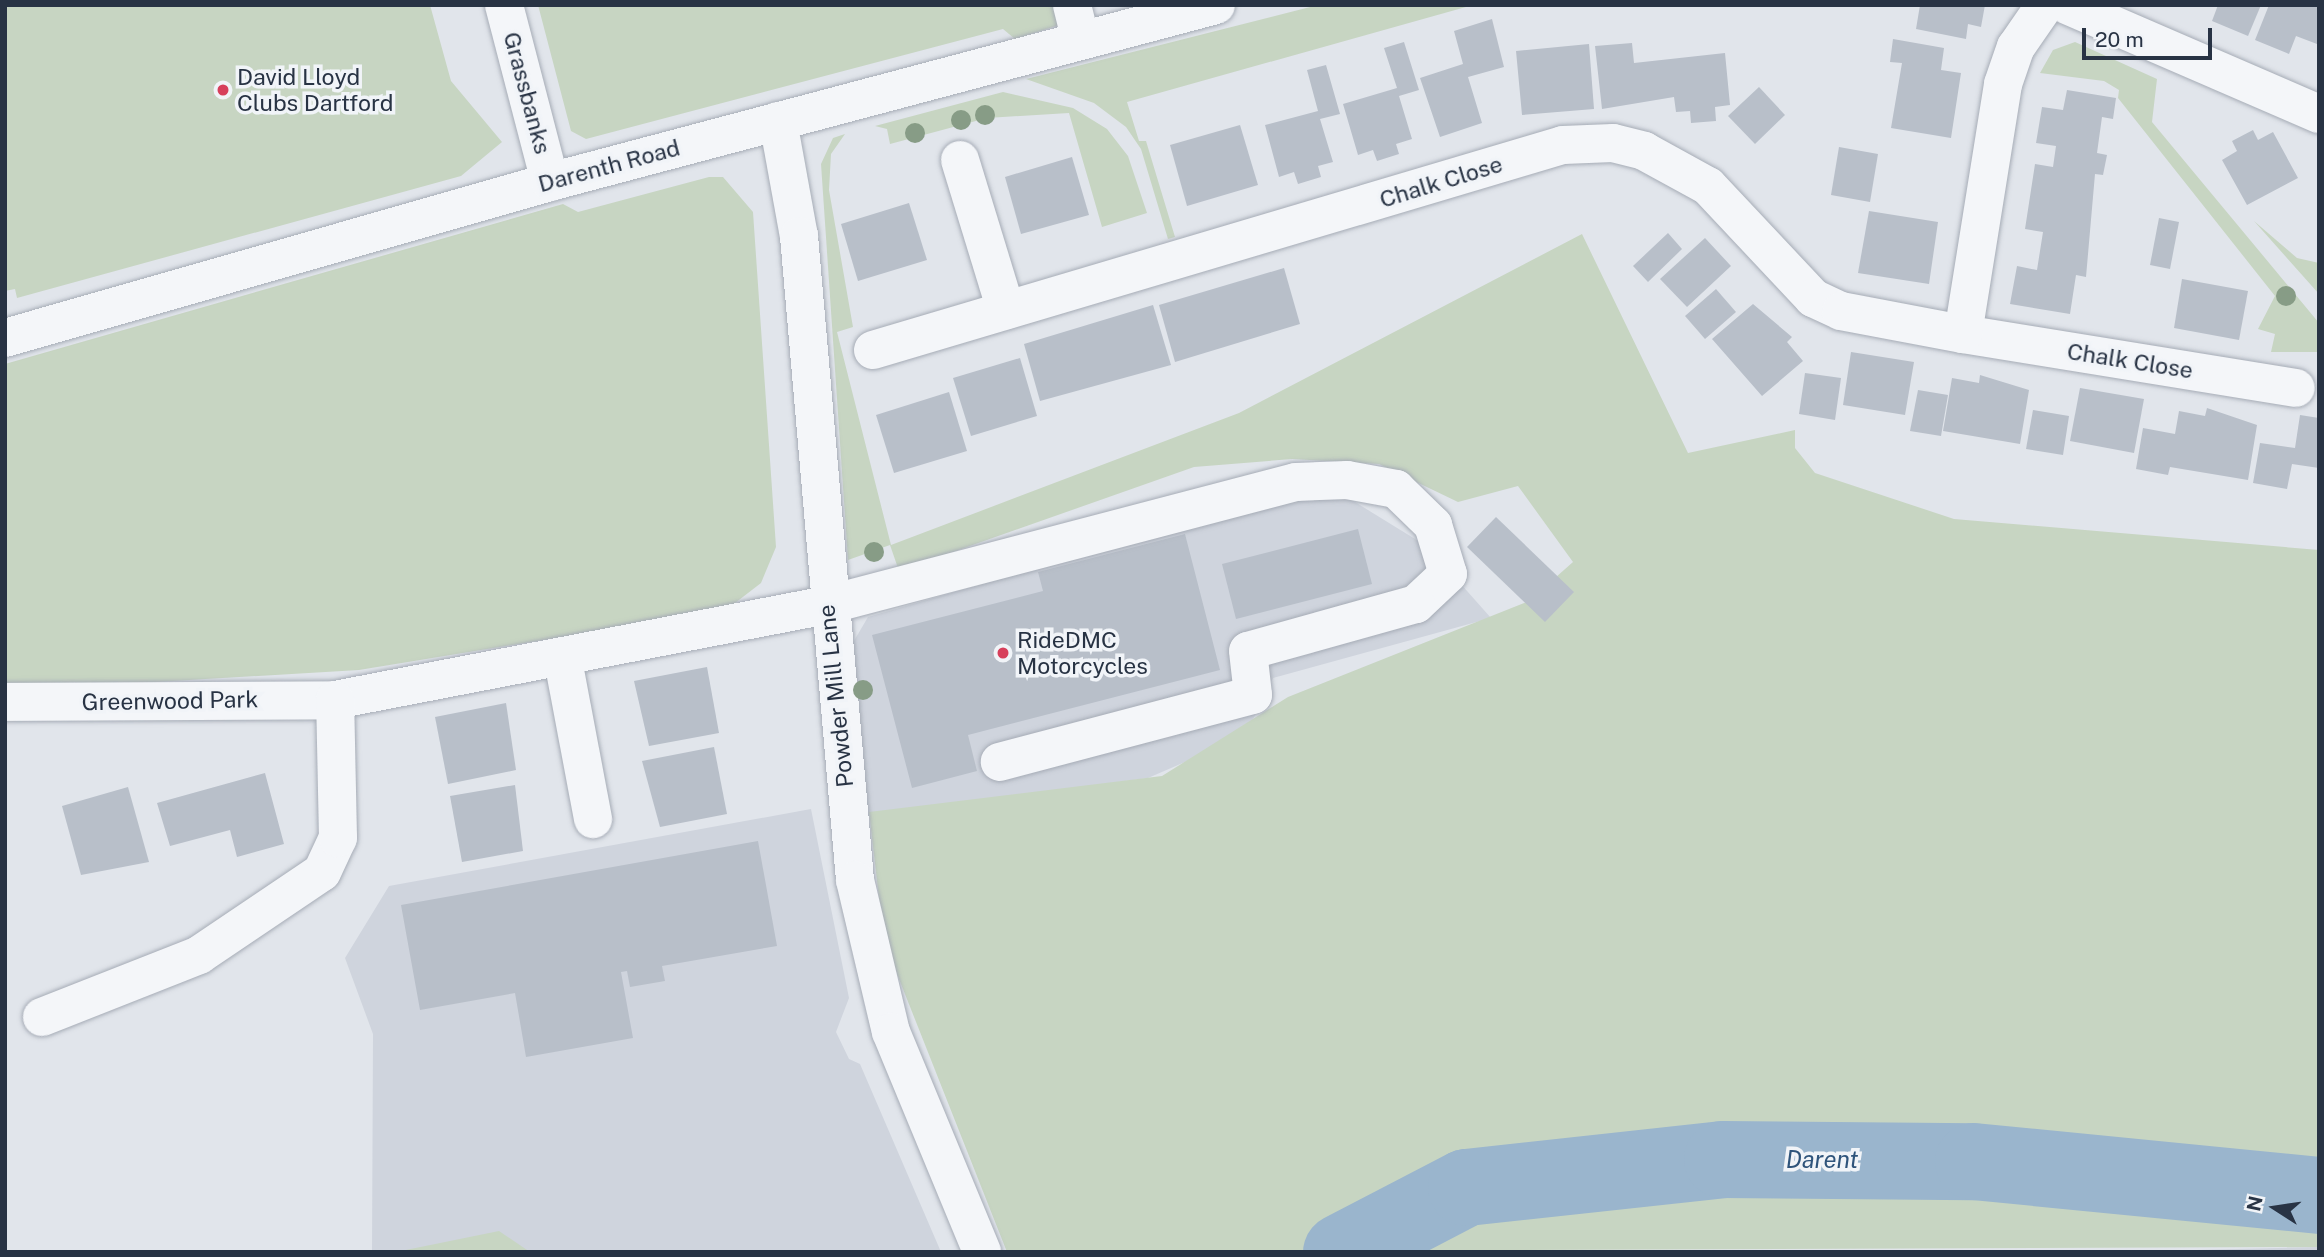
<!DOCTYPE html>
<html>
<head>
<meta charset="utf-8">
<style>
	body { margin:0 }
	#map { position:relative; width:2324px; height:1257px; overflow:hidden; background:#e1e5eb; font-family:"Public Sans",sans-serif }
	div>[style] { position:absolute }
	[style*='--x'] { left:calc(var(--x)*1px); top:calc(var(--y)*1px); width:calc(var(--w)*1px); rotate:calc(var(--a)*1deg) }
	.built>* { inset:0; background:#cfd4dd }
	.green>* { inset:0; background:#c7d5c2 }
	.river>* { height:77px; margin:-38.5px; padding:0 38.5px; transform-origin:38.5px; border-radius:38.5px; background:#9ab5cd }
	.building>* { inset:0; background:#b8bfc9 }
	.roads { filter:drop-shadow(0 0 2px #a6acb6) drop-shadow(0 0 2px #a6acb6) }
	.minor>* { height:38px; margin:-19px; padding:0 19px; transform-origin:19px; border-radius:19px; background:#f4f6f9 }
	.trees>* { width:20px; height:20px; margin:-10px; border-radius:50%; background:#879c86 }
	.dots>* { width:19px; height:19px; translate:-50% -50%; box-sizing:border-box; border:4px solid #f1f4f8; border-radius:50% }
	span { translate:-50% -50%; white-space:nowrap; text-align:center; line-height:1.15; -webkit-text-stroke:7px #f1f4f8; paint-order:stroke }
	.poi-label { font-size:23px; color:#283344 }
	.left { translate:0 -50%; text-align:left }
	.street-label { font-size:23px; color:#283344 }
	.water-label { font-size:24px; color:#2f547b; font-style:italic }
	.frame { position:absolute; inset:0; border:7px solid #283344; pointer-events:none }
	.north { position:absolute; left:2240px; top:1173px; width:70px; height:70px; -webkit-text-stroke:5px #f1f4f8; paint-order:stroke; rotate:282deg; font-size:19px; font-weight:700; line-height:28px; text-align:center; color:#283344 }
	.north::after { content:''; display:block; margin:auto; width:24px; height:32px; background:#283344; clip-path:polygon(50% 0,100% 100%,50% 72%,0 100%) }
	.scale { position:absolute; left:2082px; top:28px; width:130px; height:32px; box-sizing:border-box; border:4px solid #283344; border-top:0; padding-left:9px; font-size:21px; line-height:24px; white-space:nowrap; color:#283344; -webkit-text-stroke:5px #f1f4f8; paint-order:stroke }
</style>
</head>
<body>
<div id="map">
	<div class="built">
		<div style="clip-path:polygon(1342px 494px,1428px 547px,1491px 618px,1273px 678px,1245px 736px,1148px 778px,867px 816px,851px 646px,868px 617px,1249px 507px)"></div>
		<div style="clip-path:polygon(811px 809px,849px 998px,836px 1032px,849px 1059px,860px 1064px,941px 1252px,372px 1252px,373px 1034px,345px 958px,389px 886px)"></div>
		<div style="clip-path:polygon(2319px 1247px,2319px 1252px,2114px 1252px)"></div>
	</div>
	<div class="green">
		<div style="clip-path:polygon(5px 5px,430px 5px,451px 81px,502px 142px,461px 176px,17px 298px,15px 289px,5px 291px)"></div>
		<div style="clip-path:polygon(538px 5px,1080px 5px,1084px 17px,1015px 39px,1003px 29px,586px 139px,571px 131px)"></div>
		<div style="clip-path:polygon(1318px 5px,1473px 5px,1127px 102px,1139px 141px,1146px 141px,1175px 237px,1168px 239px,1141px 149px,1126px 127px,1094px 103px,1026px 79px)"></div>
		<div style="clip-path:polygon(2075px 42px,2157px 79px,2152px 122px,2319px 323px,2319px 352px,2271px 352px,2275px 334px,2258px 329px,2275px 296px,2118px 98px,2119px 90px,2104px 81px,2040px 73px,2053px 50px)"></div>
		<div style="clip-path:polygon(1003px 92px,1073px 108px,1107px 129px,1128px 156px,1147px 213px,1102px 227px,1069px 113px,987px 118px,890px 144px,887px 129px,875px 126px)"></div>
		<div style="clip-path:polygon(845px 134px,831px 154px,829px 190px,853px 327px,837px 332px,891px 545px,1239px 413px,1582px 234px,1688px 453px,1795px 430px,1795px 448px,1815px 473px,1954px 519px,2319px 550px,2319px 1247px,1007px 1252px,884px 941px,869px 812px,1162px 776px,1288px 697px,1529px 601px,1573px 562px,1518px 486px,1458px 502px,1379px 464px,1292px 459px,1194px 467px,899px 571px,890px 545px,848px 560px,821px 164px,833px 138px)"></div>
		<div style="clip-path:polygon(709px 177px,723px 177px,753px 212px,776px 547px,761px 583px,726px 610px,359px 670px,5px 691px,5px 364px,563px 204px,578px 212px)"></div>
		<div style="clip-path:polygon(2254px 221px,2297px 258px,2319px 263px,2319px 294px)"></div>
		<div style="clip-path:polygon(499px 1231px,530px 1252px,396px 1252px)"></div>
	</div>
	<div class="river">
		<div style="--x:1341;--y:1252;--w:141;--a:-27.5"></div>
		<div style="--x:1466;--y:1187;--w:258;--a:-6.2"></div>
		<div style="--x:1722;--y:1159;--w:251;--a:0.5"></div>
		<div style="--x:1973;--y:1161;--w:348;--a:5.6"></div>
	</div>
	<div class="building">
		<div style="clip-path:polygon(1920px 5px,1985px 5px,1981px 27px,1968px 24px,1966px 39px,1916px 29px)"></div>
		<div style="clip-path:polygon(2218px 5px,2261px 5px,2248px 36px,2212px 21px)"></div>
		<div style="clip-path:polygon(2269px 5px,2319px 5px,2317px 44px,2296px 36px,2289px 54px,2255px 40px)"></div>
		<div style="clip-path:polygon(1492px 19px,1504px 67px,1468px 77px,1482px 123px,1440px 137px,1420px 78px,1463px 64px,1454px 31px)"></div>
		<div style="clip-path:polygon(1893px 39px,1944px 48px,1941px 70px,1961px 73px,1951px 138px,1891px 128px,1902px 63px,1890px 62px)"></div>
		<div style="clip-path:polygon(1404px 42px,1419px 90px,1399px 96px,1412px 139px,1396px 144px,1399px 154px,1377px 161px,1373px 150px,1358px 155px,1343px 104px,1397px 88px,1384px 48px)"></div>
		<div style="clip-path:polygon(1632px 43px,1634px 63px,1725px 53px,1730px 105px,1715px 107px,1716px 121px,1691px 123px,1690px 111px,1676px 112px,1674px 97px,1602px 109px,1595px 46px)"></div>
		<div style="clip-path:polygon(1589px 44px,1594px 109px,1522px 115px,1516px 51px)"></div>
		<div style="clip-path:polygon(1326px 65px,1340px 114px,1320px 119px,1333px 162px,1318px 166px,1321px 177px,1298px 184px,1294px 172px,1279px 177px,1265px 125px,1318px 111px,1307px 70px)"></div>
		<div style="clip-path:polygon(1759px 87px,1785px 115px,1755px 144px,1728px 116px)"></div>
		<div style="clip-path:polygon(2067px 90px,2116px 98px,2113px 119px,2102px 117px,2097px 153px,2107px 155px,2103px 175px,2095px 174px,2086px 277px,2076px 275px,2070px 314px,2010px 304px,2017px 266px,2037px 270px,2043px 232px,2025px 229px,2035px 164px,2053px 167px,2056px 146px,2036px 143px,2042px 107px,2063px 110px)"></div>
		<div style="clip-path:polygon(1240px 125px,1258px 185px,1187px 206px,1170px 145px)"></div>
		<div style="clip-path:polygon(2253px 130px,2258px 140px,2273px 132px,2298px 178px,2247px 205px,2222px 160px,2237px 151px,2232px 141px)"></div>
		<div style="clip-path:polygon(1839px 147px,1878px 154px,1870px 202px,1831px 195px)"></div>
		<div style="clip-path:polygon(1072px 157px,1089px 215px,1021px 234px,1005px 177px)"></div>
		<div style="clip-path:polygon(909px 203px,927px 260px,858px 281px,841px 224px)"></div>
		<div style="clip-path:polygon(1869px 211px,1938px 222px,1929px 284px,1858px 273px)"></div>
		<div style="clip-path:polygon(2159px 218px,2179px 222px,2170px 269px,2150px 265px)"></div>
		<div style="clip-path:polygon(1668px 233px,1682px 249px,1648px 282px,1633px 266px)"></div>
		<div style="clip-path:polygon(1705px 238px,1731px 266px,1687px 307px,1660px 279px)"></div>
		<div style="clip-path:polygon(1284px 268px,1300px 324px,1175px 362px,1159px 305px)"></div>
		<div style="clip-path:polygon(2182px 279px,2248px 291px,2239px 340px,2174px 328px)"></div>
		<div style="clip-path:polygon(1716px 289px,1736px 312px,1705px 339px,1685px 316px)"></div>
		<div style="clip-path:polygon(1753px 304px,1792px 337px,1787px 342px,1803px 361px,1762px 396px,1712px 339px)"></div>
		<div style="clip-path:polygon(1153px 305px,1171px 365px,1040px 401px,1024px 344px)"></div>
		<div style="clip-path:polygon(1851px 352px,1914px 362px,1905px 415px,1843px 405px)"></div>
		<div style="clip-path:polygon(1020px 358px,1037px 416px,971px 436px,953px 378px)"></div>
		<div style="clip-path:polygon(1805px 373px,1841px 378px,1835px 420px,1799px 414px)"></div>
		<div style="clip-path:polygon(1980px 375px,2029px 390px,2020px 444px,1943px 431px,1952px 378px,1979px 383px)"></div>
		<div style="clip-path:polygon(2080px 388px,2144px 399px,2134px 453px,2070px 441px)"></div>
		<div style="clip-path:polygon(1918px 390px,1948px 395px,1941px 436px,1910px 431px)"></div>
		<div style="clip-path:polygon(949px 392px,967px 451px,894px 473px,876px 415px)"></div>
		<div style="clip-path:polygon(2207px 408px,2257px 425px,2248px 480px,2170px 467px,2168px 475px,2136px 469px,2143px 428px,2175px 434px,2179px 411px,2205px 416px)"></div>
		<div style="clip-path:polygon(2033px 410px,2069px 416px,2063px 455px,2026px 449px)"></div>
		<div style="clip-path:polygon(2300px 415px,2319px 418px,2319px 468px,2292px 464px,2287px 489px,2253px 483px,2260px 443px,2295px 448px)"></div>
		<div style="clip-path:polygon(1496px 517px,1574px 592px,1545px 622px,1467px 547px)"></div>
		<div style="clip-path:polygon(1358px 529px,1372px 584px,1236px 619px,1222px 564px)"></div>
		<div style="clip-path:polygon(1185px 534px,1220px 670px,968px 735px,977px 771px,912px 788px,872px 635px,1043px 591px,1038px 572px)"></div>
		<div style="clip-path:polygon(707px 667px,719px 733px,649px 746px,634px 681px)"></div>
		<div style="clip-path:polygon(506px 703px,516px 770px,448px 784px,435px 717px)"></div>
		<div style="clip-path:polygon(714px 747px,727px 814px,660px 827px,642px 761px)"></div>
		<div style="clip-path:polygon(265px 773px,284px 844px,237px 857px,230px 830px,170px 846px,157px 803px)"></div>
		<div style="clip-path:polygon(515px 785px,523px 851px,462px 862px,450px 796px)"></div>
		<div style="clip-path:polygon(128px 787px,149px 862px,81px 875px,62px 806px)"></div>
		<div style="clip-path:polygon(758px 841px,777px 946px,662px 966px,665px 981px,630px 987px,627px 971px,621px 972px,633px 1038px,526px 1057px,515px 993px,420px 1010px,401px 905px)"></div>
	</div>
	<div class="roads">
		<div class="minor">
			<div style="--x:504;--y:5;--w:183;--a:75.4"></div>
			<div style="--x:1072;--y:5;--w:36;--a:76"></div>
			<div style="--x:2067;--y:5;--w:275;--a:23.4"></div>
			<div style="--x:778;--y:121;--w:117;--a:79.7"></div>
			<div style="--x:799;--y:236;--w:646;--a:85.03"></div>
			<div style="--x:855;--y:880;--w:156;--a:76.7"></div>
			<div style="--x:891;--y:1032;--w:238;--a:67.5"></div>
			<div style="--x:960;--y:160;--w:157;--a:73"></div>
			<div style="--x:1963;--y:334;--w:337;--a:9.2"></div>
			<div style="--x:5;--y:338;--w:567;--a:-15.97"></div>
			<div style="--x:550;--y:182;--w:689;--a:-14.88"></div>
			<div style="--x:873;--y:350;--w:720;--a:-16.55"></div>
			<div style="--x:1563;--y:145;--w:50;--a:-2.3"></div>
			<div style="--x:1613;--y:143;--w:32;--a:14"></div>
			<div style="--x:1644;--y:151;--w:73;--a:28.7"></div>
			<div style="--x:1708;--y:186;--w:154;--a:46.8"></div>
			<div style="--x:1813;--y:298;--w:31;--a:25"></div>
			<div style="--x:1841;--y:311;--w:124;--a:10.7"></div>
			<div style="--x:1963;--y:334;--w:253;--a:-80.9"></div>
			<div style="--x:2003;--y:84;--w:39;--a:-71"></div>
			<div style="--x:2016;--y:47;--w:51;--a:-55.4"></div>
			<div style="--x:563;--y:660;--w:162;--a:79.3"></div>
			<div style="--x:5;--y:702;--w:330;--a:-0.3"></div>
			<div style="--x:335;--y:700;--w:501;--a:-10.93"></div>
			<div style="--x:827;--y:605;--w:485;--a:-14.7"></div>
			<div style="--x:1296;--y:482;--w:51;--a:-2.2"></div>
			<div style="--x:1347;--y:480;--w:50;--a:10.4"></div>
			<div style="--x:1396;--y:489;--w:52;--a:44.2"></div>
			<div style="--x:1433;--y:525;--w:51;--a:73"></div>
			<div style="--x:1448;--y:574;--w:44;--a:136.8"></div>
			<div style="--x:1416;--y:604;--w:174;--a:164.4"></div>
			<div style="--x:1248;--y:651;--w:44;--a:83.5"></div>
			<div style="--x:1253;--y:695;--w:262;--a:165.2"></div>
			<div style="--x:42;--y:1017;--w:169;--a:-21.5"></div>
			<div style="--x:199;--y:955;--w:148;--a:-34"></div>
			<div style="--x:322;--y:872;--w:38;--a:-65"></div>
			<div style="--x:338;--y:838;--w:138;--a:-91.2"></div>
		</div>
	</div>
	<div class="trees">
		<div style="left:985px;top:115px"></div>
		<div style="left:961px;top:120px"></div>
		<div style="left:915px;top:133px"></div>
		<div style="left:2286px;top:296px"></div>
		<div style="left:874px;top:552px"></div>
		<div style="left:863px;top:690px"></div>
	</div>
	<div class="dots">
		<div style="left:223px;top:90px;background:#d73f5b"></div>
		<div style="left:1003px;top:653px;background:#d73f5b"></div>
	</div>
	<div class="poi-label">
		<span class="left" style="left:237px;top:90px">David Lloyd<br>Clubs Dartford</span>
		<span class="left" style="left:1017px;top:653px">RideDMC<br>Motorcycles</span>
	</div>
	<div class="street-label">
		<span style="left:527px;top:93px;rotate:75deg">Grassbanks</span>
		<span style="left:609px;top:166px;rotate:-15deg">Darenth Road</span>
		<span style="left:1441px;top:182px;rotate:-17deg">Chalk Close</span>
		<span style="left:2130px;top:361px;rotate:9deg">Chalk Close</span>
		<span style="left:836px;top:696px;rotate:-96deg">Powder Mill Lane</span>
		<span style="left:170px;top:701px;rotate:-1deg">Greenwood Park</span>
	</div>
	<div class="water-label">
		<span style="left:1822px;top:1160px">Darent</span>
	</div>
	<div class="frame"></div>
	<div class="north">N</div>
	<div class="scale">20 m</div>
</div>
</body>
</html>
